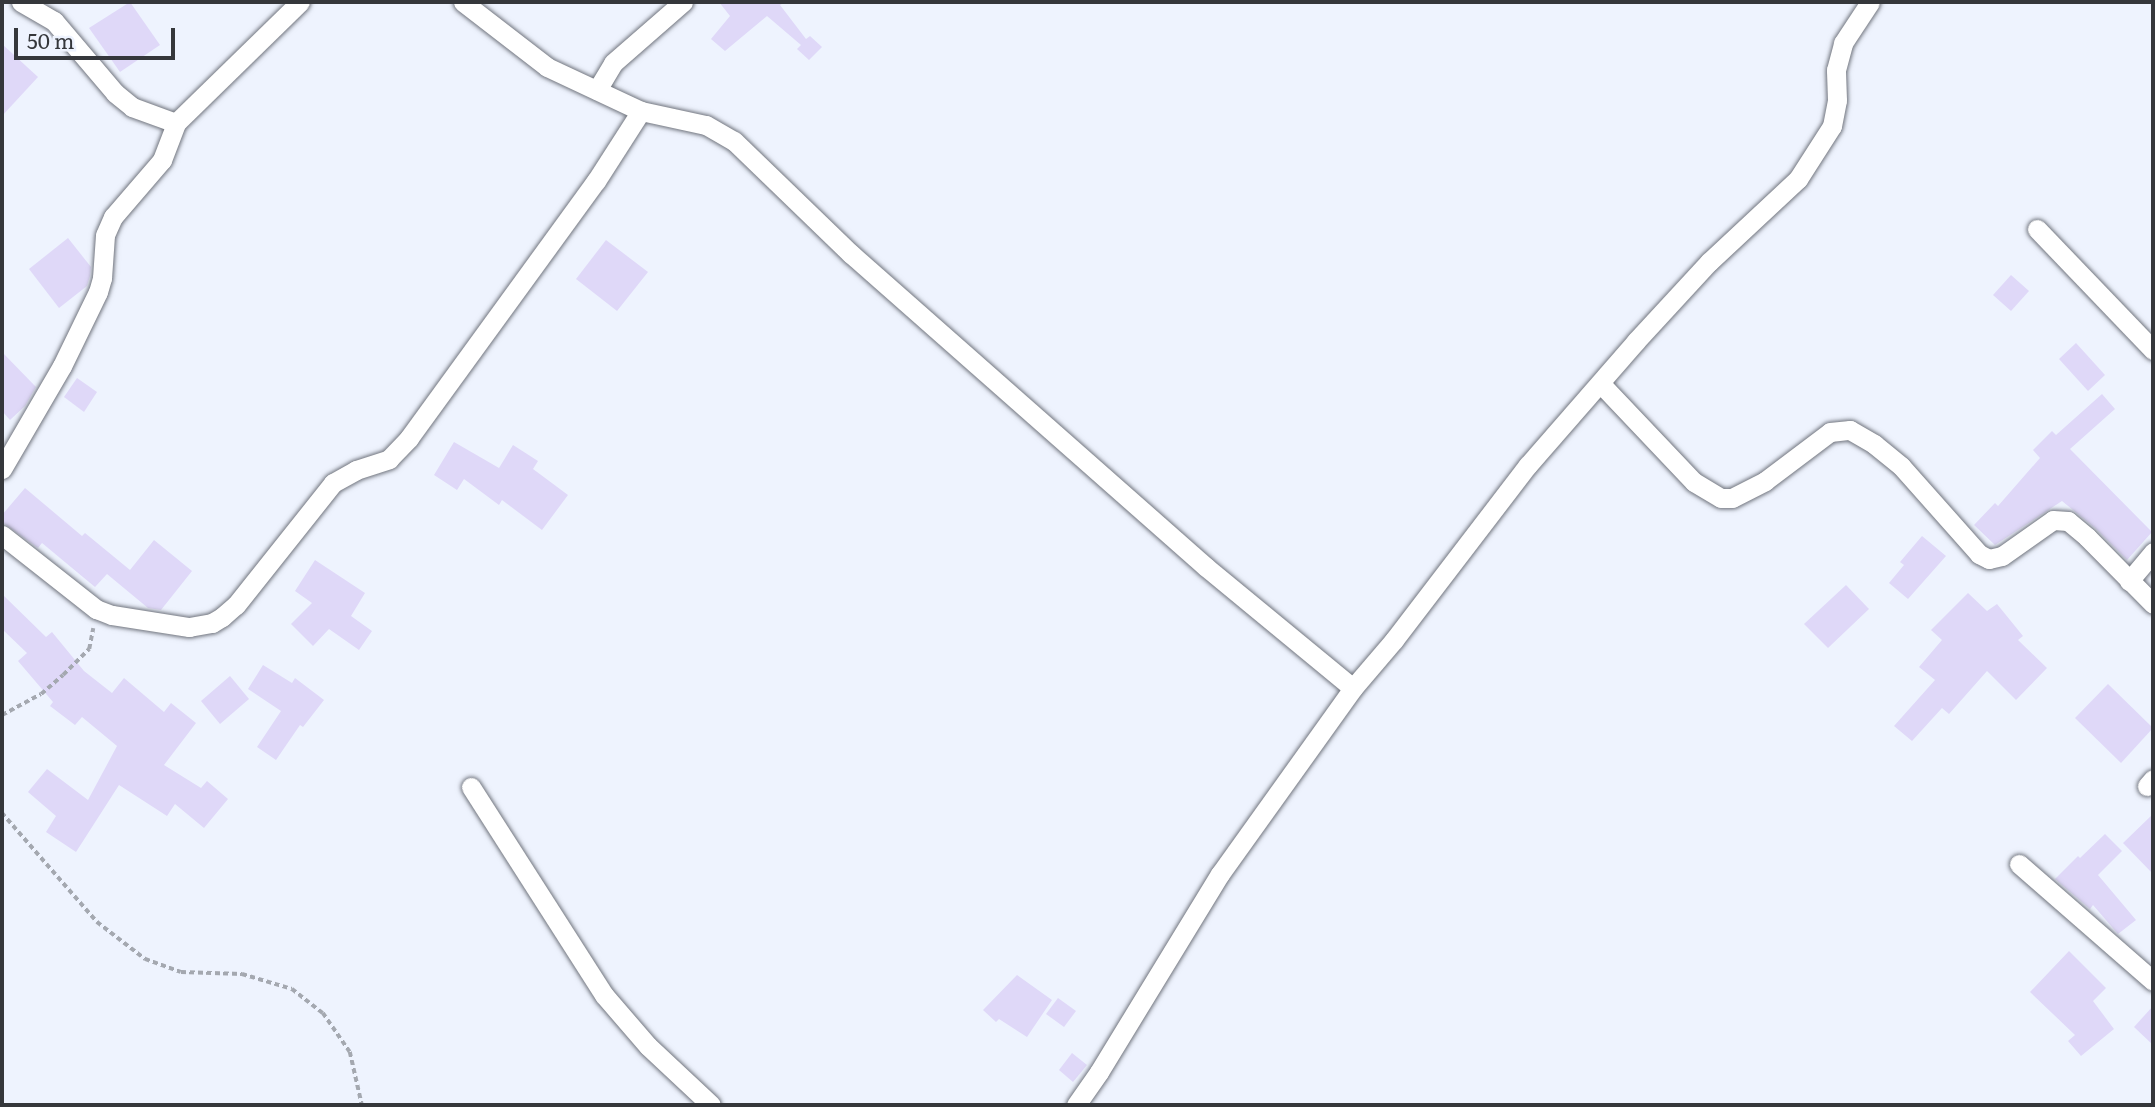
<!DOCTYPE html>
<html>
<head>
<meta charset="utf-8">
<style>
	body { margin:0 }
	#map { position:relative; width:2155px; height:1107px; overflow:hidden; background:#eef3fe; font-family:Literata,serif }
	div>[style] { position:absolute }
	[style*='--x'] { left:calc(var(--x)*1px); top:calc(var(--y)*1px); width:calc(var(--w)*1px); rotate:calc(var(--a)*1deg) }
	.building>* { inset:0; background:#dfd8f8 }
	.path>* { height:3.5px; margin-top:-1.75px; transform-origin:0; background:repeating-linear-gradient(90deg,#a4a8b0 0 5px,transparent 0 8.5px) }
	.roads { filter:drop-shadow(0 0 2px #71757e) drop-shadow(0 0 2px #71757e) }
	.minor>* { height:19px; margin:-9.5px; padding:0 9.5px; transform-origin:9.5px; border-radius:9.5px; background:#fff }
	span { translate:-50% -50%; white-space:nowrap; text-align:center; line-height:1.15; -webkit-text-stroke:5px #eef3fe; paint-order:stroke }
	.frame { position:absolute; inset:0; border:4px solid #35373b; pointer-events:none }
	.scale { position:absolute; left:14px; top:28px; width:161px; height:32px; box-sizing:border-box; border:4px solid #35373b; border-top:0; padding-left:9px; font-size:21px; line-height:24px; white-space:nowrap; color:#35373b; -webkit-text-stroke:5px #eef3fe; paint-order:stroke }
</style>
</head>
<body>
<div id="map">
	<div class="building">
		<div style="clip-path:polygon(130px 2px,160px 45px,120px 72px,89px 28px)"></div>
		<div style="clip-path:polygon(719px 2px,785px 2px,780px 5px,806px 39px,810px 36px,822px 47px,809px 60px,797px 49px,801px 45px,767px 16px,725px 51px,711px 39px,730px 16px)"></div>
		<div style="clip-path:polygon(2px 44px,38px 77px,2px 116px)"></div>
		<div style="clip-path:polygon(68px 238px,91px 267px,90px 276px,87px 286px,59px 308px,29px 269px)"></div>
		<div style="clip-path:polygon(606px 240px,648px 272px,617px 311px,576px 279px)"></div>
		<div style="clip-path:polygon(2011px 275px,2029px 291px,2011px 311px,1993px 295px)"></div>
		<div style="clip-path:polygon(2076px 343px,2105px 375px,2088px 391px,2059px 359px)"></div>
		<div style="clip-path:polygon(2px 352px,36px 387px,25px 406px,10px 420px,2px 411px)"></div>
		<div style="clip-path:polygon(77px 378px,97px 392px,84px 412px,64px 397px)"></div>
		<div style="clip-path:polygon(2102px 394px,2115px 409px,2070px 449px,2152px 532px,2127px 560px,2095px 528px,2062px 501px,1995px 545px,1974px 525px,1995px 503px,1998px 506px,2040px 458px,2033px 450px,2052px 431px,2056px 435px)"></div>
		<div style="clip-path:polygon(454px 442px,499px 468px,513px 445px,538px 461px,533px 469px,568px 495px,542px 530px,502px 500px,499px 505px,464px 479px,457px 490px,434px 475px)"></div>
		<div style="clip-path:polygon(25px 488px,82px 536px,85px 533px,130px 570px,154px 540px,192px 571px,161px 610px,148px 608px,107px 574px,95px 587px,42px 543px,38px 548px,2px 522px,2px 515px)"></div>
		<div style="clip-path:polygon(1922px 536px,1946px 556px,1908px 599px,1889px 583px,1904px 565px,1900px 562px)"></div>
		<div style="clip-path:polygon(315px 560px,365px 593px,351px 616px,372px 631px,359px 650px,329px 629px,313px 646px,291px 624px,312px 603px,295px 591px)"></div>
		<div style="clip-path:polygon(1846px 585px,1869px 609px,1828px 648px,1804px 624px)"></div>
		<div style="clip-path:polygon(1968px 593px,1987px 611px,1997px 604px,2023px 636px,2018px 640px,2047px 668px,2016px 700px,1987px 671px,1949px 714px,1942px 708px,1912px 741px,1894px 726px,1935px 680px,1919px 667px,1942px 640px,1931px 630px)"></div>
		<div style="clip-path:polygon(2px 594px,46px 637px,52px 632px,84px 671px,112px 693px,124px 678px,164px 712px,171px 703px,196px 723px,164px 765px,201px 788px,207px 781px,228px 799px,204px 828px,175px 804px,167px 816px,119px 785px,76px 852px,46px 832px,56px 816px,28px 792px,47px 769px,88px 800px,117px 746px,82px 717px,75px 725px,50px 706px,53px 702px,18px 661px,27px 653px,2px 629px)"></div>
		<div style="clip-path:polygon(263px 665px,292px 683px,295px 678px,324px 700px,303px 727px,300px 725px,276px 760px,257px 747px,281px 711px,248px 689px)"></div>
		<div style="clip-path:polygon(230px 676px,249px 699px,220px 724px,201px 701px)"></div>
		<div style="clip-path:polygon(2108px 684px,2153px 728px,2121px 763px,2075px 718px)"></div>
		<div style="clip-path:polygon(2153px 814px,2153px 874px,2123px 843px)"></div>
		<div style="clip-path:polygon(2105px 834px,2122px 851px,2098px 875px,2136px 920px,2118px 934px,2093px 905px,2090px 909px,2055px 879px,2078px 856px,2080px 858px)"></div>
		<div style="clip-path:polygon(2069px 951px,2106px 988px,2093px 1001px,2114px 1029px,2081px 1056px,2068px 1041px,2075px 1035px,2030px 992px)"></div>
		<div style="clip-path:polygon(1017px 975px,1052px 1000px,1027px 1037px,999px 1019px,996px 1022px,983px 1010px)"></div>
		<div style="clip-path:polygon(1058px 998px,1076px 1011px,1064px 1027px,1046px 1014px)"></div>
		<div style="clip-path:polygon(2153px 1006px,2153px 1045px,2134px 1027px)"></div>
		<div style="clip-path:polygon(1072px 1053px,1087px 1065px,1073px 1082px,1059px 1070px)"></div>
	</div>
	<div class="path">
		<div style="--x:2;--y:715;--w:44;--a:-28.3"></div>
		<div style="--x:41;--y:694;--w:29;--a:-41"></div>
		<div style="--x:63;--y:675;--w:37;--a:-45"></div>
		<div style="--x:89;--y:649;--w:21;--a:-79"></div>
		<div style="--x:2;--y:813;--w:145;--a:48.9"></div>
		<div style="--x:97;--y:922;--w:61;--a:37.6"></div>
		<div style="--x:145;--y:959;--w:38;--a:20"></div>
		<div style="--x:181;--y:972;--w:61;--a:1.9"></div>
		<div style="--x:242;--y:974;--w:52;--a:16.7"></div>
		<div style="--x:292;--y:989;--w:39;--a:38"></div>
		<div style="--x:323;--y:1013;--w:47;--a:55.3"></div>
		<div style="--x:350;--y:1052;--w:54;--a:77.2"></div>
	</div>
	<div class="roads">
		<div class="minor">
			<div style="--x:21;--y:2;--w:38;--a:30"></div>
			<div style="--x:54;--y:21;--w:94;--a:49.7"></div>
			<div style="--x:115;--y:93;--w:22;--a:39"></div>
			<div style="--x:132;--y:107;--w:47;--a:20"></div>
			<div style="--x:463;--y:2;--w:106;--a:37.7"></div>
			<div style="--x:547;--y:67;--w:104;--a:25.1"></div>
			<div style="--x:641;--y:111;--w:66;--a:12.2"></div>
			<div style="--x:706;--y:125;--w:32;--a:30"></div>
			<div style="--x:734;--y:141;--w:163;--a:44"></div>
			<div style="--x:851;--y:254;--w:473;--a:41.4"></div>
			<div style="--x:1206;--y:567;--w:190;--a:39.5"></div>
			<div style="--x:597;--y:90;--w:31;--a:-59"></div>
			<div style="--x:613;--y:63;--w:93;--a:-41.1"></div>
			<div style="--x:2037;--y:229;--w:168;--a:46.2"></div>
			<div style="--x:1601;--y:384;--w:135;--a:46.5"></div>
			<div style="--x:1694;--y:482;--w:31;--a:31"></div>
			<div style="--x:1721;--y:498;--w:11;--a:0"></div>
			<div style="--x:1732;--y:498;--w:37;--a:-27"></div>
			<div style="--x:1765;--y:481;--w:81;--a:-37"></div>
			<div style="--x:1830;--y:432;--w:20;--a:-6"></div>
			<div style="--x:1850;--y:430;--w:28;--a:30"></div>
			<div style="--x:1874;--y:444;--w:35;--a:39"></div>
			<div style="--x:1901;--y:466;--w:118;--a:48.4"></div>
			<div style="--x:1979;--y:554;--w:11;--a:27"></div>
			<div style="--x:1989;--y:559;--w:13;--a:-13"></div>
			<div style="--x:2002;--y:556;--w:62;--a:-35.2"></div>
			<div style="--x:2053;--y:520;--w:15;--a:4"></div>
			<div style="--x:2068;--y:521;--w:25;--a:40"></div>
			<div style="--x:2087;--y:537;--w:94;--a:45.4"></div>
			<div style="--x:2;--y:469;--w:119;--a:-59.8"></div>
			<div style="--x:62;--y:366;--w:82;--a:-64.1"></div>
			<div style="--x:98;--y:292;--w:15;--a:-74"></div>
			<div style="--x:102;--y:278;--w:43;--a:-86"></div>
			<div style="--x:105;--y:235;--w:20;--a:-66"></div>
			<div style="--x:113;--y:217;--w:75;--a:-49.3"></div>
			<div style="--x:162;--y:160;--w:40;--a:-69"></div>
			<div style="--x:176;--y:123;--w:173;--a:-44.3"></div>
			<div style="--x:2;--y:535;--w:120;--a:38.2"></div>
			<div style="--x:96;--y:609;--w:17;--a:21"></div>
			<div style="--x:112;--y:615;--w:78;--a:8.9"></div>
			<div style="--x:189;--y:627;--w:23;--a:-10"></div>
			<div style="--x:212;--y:623;--w:12;--a:-31"></div>
			<div style="--x:222;--y:617;--w:18;--a:-41"></div>
			<div style="--x:236;--y:605;--w:156;--a:-51.5"></div>
			<div style="--x:333;--y:483;--w:26;--a:-29"></div>
			<div style="--x:356;--y:470;--w:35;--a:-18"></div>
			<div style="--x:389;--y:459;--w:29;--a:-46"></div>
			<div style="--x:409;--y:438;--w:318;--a:-54"></div>
			<div style="--x:596;--y:181;--w:83;--a:-57.3"></div>
			<div style="--x:2129;--y:581;--w:38;--a:-50"></div>
			<div style="--x:2147;--y:786;--w:9;--a:-49"></div>
			<div style="--x:471;--y:787;--w:247;--a:57.4"></div>
			<div style="--x:604;--y:995;--w:67;--a:49.2"></div>
			<div style="--x:648;--y:1046;--w:86;--a:43.1"></div>
			<div style="--x:2019;--y:864;--w:178;--a:41.1"></div>
			<div style="--x:1076;--y:1105;--w:40;--a:-55.1"></div>
			<div style="--x:1099;--y:1072;--w:232;--a:-58.6"></div>
			<div style="--x:1220;--y:874;--w:229;--a:-54.4"></div>
			<div style="--x:1353;--y:688;--w:63;--a:-49.5"></div>
			<div style="--x:1394;--y:640;--w:220;--a:-52.6"></div>
			<div style="--x:1528;--y:465;--w:164;--a:-48.9"></div>
			<div style="--x:1636;--y:341;--w:108;--a:-47.3"></div>
			<div style="--x:1709;--y:262;--w:122;--a:-43"></div>
			<div style="--x:1798;--y:179;--w:63;--a:-57.3"></div>
			<div style="--x:1832;--y:126;--w:26;--a:-79"></div>
			<div style="--x:1837;--y:100;--w:30;--a:-92"></div>
			<div style="--x:1836;--y:70;--w:28;--a:-75"></div>
			<div style="--x:1843;--y:43;--w:49;--a:-56.6"></div>
		</div>
	</div>
	<div class="frame"></div>
	<div class="scale">50 m</div>
</div>
</body>
</html>
